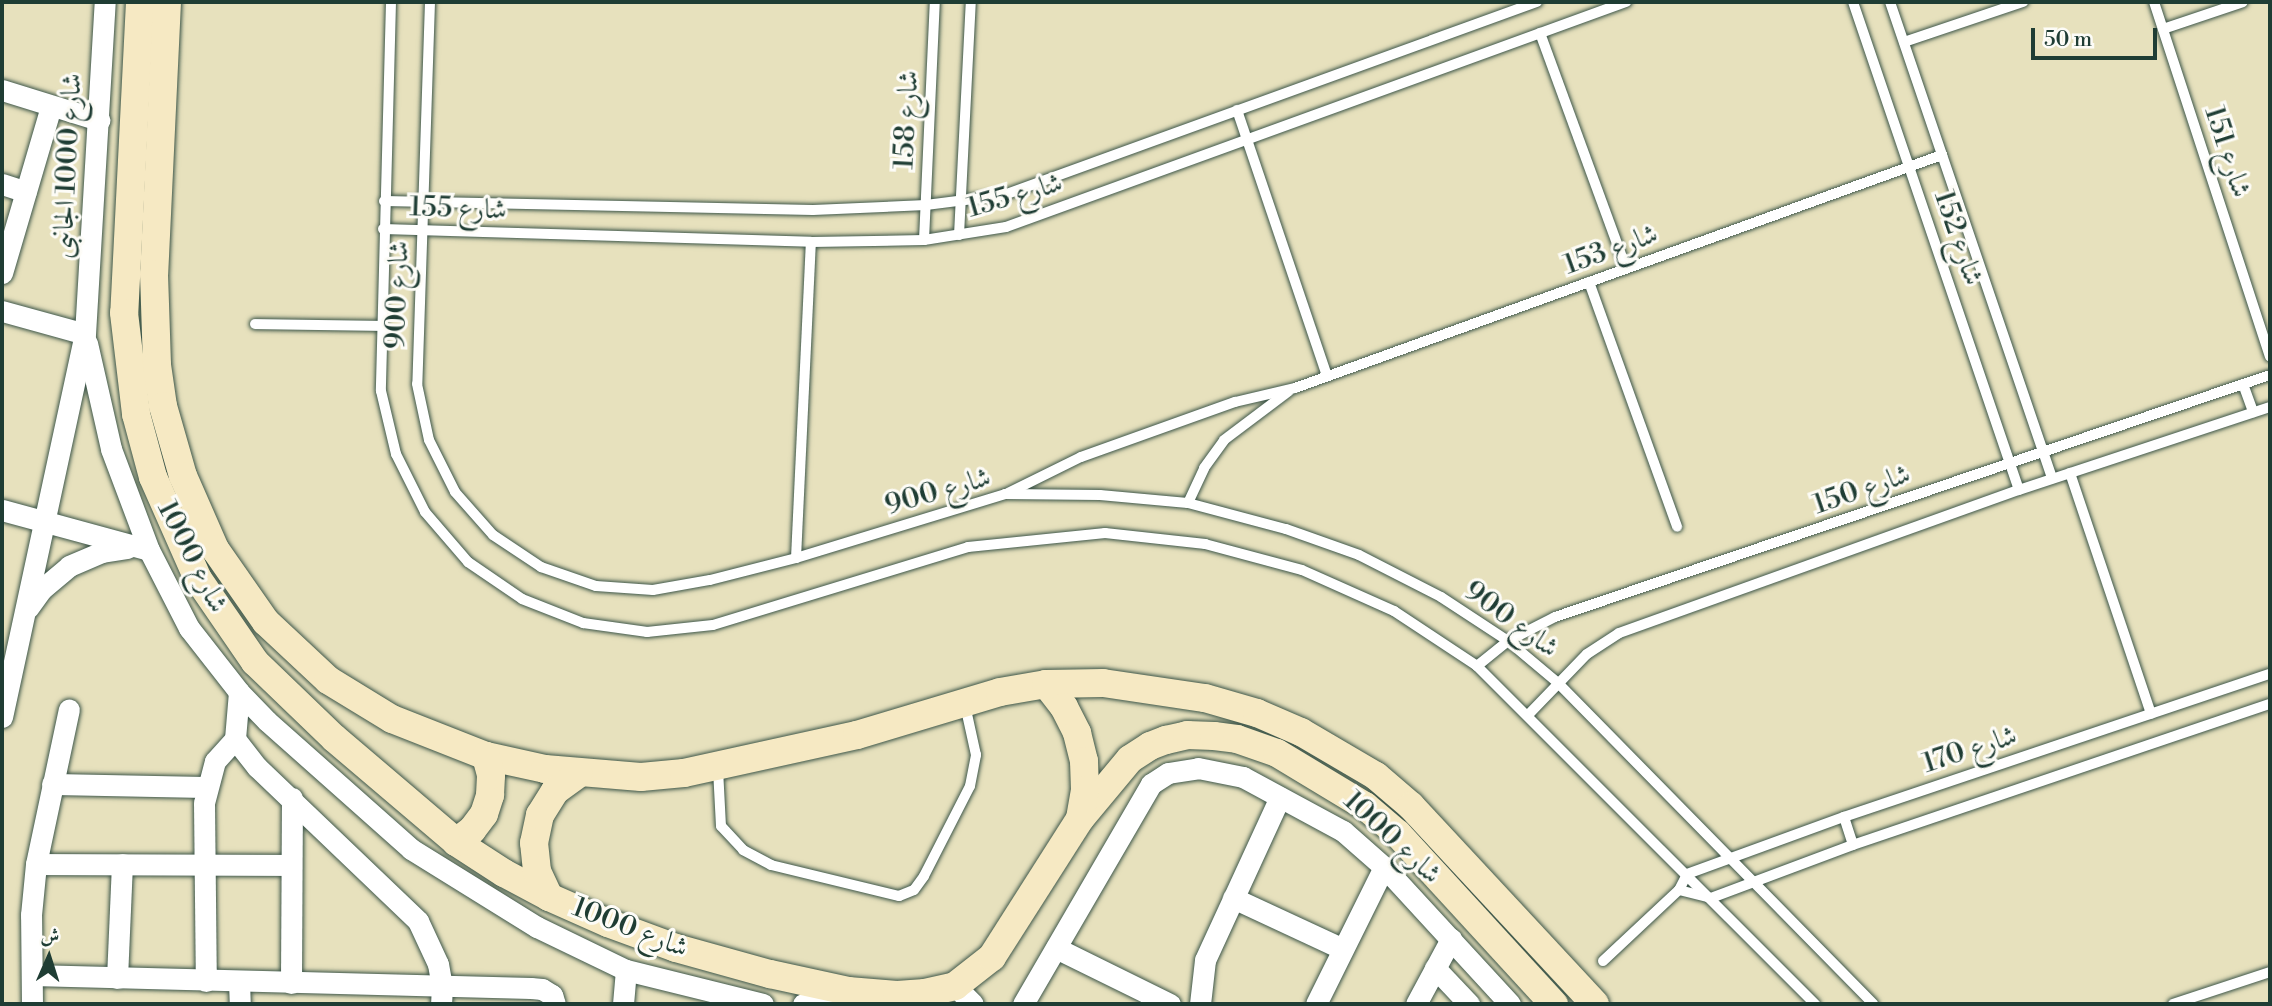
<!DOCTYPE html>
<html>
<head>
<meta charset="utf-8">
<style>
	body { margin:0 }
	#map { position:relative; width:2272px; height:1006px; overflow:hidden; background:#e7e1bd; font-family:"Libre Bodoni",Amiri,serif }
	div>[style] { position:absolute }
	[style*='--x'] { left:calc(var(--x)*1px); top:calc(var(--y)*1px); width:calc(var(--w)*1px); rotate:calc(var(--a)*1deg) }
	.roads { filter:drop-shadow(0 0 2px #3d5649) drop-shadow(0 0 2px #3d5649) }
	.lane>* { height:10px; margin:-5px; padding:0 5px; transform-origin:5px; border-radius:5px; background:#fff }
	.street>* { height:21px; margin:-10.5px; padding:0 10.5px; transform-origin:10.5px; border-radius:10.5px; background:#fff }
	.secondary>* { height:28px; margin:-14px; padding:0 14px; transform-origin:14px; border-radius:14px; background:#f6e9c3 }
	span { translate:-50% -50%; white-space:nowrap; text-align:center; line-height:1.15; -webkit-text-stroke:6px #fdfcf7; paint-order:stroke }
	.street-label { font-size:28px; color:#1f3d34 }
	.frame { position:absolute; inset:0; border:4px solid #1f3d34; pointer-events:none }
	.north { position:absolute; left:14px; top:922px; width:70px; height:70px; -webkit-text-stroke:5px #fdfcf7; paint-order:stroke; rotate:3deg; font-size:19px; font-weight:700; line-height:28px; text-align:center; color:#1f3d34 }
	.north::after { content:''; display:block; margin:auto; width:24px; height:32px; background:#1f3d34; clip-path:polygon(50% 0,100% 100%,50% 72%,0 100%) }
	.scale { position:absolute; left:2031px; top:28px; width:126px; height:32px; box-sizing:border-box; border:4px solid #1f3d34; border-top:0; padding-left:9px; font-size:21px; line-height:24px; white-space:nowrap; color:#1f3d34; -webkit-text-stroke:5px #fdfcf7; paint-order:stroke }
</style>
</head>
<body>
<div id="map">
	<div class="roads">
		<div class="lane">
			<div style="--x:391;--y:2;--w:389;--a:91.5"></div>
			<div style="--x:381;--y:391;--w:65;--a:76.6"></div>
			<div style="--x:396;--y:454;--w:65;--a:63.4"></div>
			<div style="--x:425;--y:512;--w:66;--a:49.3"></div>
			<div style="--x:468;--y:562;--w:65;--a:34.4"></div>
			<div style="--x:522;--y:599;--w:66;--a:21.5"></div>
			<div style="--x:583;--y:623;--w:65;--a:8"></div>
			<div style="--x:647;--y:632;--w:66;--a:-6.1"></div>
			<div style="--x:713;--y:625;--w:267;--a:-17"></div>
			<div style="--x:968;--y:547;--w:138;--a:-5.8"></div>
			<div style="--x:1105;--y:533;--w:101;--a:6.3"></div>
			<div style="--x:1205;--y:544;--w:100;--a:15"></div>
			<div style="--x:1302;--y:570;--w:101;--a:24"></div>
			<div style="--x:1394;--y:611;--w:100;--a:33.5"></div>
			<div style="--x:1477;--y:666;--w:478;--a:45"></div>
			<div style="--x:430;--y:2;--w:382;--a:91.9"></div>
			<div style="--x:417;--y:384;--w:57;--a:77.9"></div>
			<div style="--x:429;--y:440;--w:58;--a:63.4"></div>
			<div style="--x:455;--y:492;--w:57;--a:48.5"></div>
			<div style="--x:493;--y:535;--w:58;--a:33.7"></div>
			<div style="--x:541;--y:567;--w:58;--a:19.1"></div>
			<div style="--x:596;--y:586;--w:57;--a:4"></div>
			<div style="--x:653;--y:590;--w:58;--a:-10"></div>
			<div style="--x:710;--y:580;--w:89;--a:-14.3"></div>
			<div style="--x:796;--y:558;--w:219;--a:-17"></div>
			<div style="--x:1005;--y:494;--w:95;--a:0.6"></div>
			<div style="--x:1100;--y:495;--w:88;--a:5.2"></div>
			<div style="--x:1188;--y:503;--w:101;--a:14.9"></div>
			<div style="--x:1286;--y:529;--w:77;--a:19.6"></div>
			<div style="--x:1359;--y:555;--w:92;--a:27.1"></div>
			<div style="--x:1441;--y:597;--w:80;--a:33.3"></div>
			<div style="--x:1508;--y:641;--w:65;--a:40"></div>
			<div style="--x:1558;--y:683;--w:450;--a:45.5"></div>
			<div style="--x:1853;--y:2;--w:515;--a:71.21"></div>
			<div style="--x:1890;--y:2;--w:503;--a:71.2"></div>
			<div style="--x:2154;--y:2;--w:373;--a:71.9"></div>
			<div style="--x:2163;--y:29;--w:84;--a:-18.6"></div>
			<div style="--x:1540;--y:33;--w:250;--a:69.9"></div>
			<div style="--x:1904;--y:42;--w:126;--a:-18.6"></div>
			<div style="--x:1237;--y:110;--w:281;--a:71.3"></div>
			<div style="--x:384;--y:201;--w:429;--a:1.2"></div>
			<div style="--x:813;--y:210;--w:113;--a:-2.5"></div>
			<div style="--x:926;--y:205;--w:79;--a:-7.3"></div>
			<div style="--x:1004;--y:195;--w:567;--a:-19.91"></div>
			<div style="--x:383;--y:229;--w:428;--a:1.7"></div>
			<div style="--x:811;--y:242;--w:113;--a:-1"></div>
			<div style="--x:924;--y:240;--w:83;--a:-9"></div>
			<div style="--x:1006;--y:227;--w:660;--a:-19.95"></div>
			<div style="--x:959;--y:235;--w:233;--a:-87.1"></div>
			<div style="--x:924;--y:240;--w:238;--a:-87.4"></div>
			<div style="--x:1589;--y:282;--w:260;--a:70.2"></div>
			<div style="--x:255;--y:324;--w:127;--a:0.9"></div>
			<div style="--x:2243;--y:384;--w:30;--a:70"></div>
			<div style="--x:2070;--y:473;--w:254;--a:71.4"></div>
			<div style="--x:1008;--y:493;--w:81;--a:-26.3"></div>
			<div style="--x:1081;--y:457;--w:164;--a:-19.7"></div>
			<div style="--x:1235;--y:402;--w:62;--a:-13.1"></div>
			<div style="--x:1295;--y:388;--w:688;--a:-19.81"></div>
			<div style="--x:1188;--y:503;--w:38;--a:-65"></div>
			<div style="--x:1204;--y:468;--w:34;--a:-54"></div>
			<div style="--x:1224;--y:440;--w:81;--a:-37"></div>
			<div style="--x:796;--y:558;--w:316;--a:-87.3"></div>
			<div style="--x:1477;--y:666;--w:40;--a:-39"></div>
			<div style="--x:1508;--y:641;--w:53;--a:-27.1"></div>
			<div style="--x:1555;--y:617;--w:755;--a:-18.7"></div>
			<div style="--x:1529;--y:714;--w:83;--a:-46"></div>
			<div style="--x:1587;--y:654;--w:38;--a:-33"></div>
			<div style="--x:1619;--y:633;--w:425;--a:-19.7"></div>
			<div style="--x:2019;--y:490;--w:264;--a:-18.3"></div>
			<div style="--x:718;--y:769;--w:57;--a:87"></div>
			<div style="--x:721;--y:826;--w:33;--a:47"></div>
			<div style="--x:743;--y:850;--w:32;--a:28"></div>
			<div style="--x:771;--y:865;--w:132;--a:13.6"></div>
			<div style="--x:899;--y:896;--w:16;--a:-22"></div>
			<div style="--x:914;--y:890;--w:17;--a:-54"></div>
			<div style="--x:924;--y:876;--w:101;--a:-62.9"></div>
			<div style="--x:970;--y:786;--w:32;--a:-79"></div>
			<div style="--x:976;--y:755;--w:51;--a:-102.4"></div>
			<div style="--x:1844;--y:817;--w:29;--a:72"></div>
			<div style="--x:1679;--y:890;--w:33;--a:14"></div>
			<div style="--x:1711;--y:898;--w:152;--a:-20.5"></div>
			<div style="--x:1853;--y:845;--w:440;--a:-18.7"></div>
			<div style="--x:1603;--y:961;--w:104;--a:-43.1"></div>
			<div style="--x:1679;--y:890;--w:18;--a:-63"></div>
			<div style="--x:1687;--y:874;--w:167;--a:-20"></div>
			<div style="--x:1844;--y:817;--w:449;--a:-18.6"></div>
			<div style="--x:2173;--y:1004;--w:102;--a:-18.3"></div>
		</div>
		<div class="street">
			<div style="--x:2;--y:90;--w:102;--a:17.2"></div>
			<div style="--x:2;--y:184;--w:25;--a:18"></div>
			<div style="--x:2;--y:273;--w:174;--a:-73.6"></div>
			<div style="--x:2;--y:311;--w:86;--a:15.5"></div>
			<div style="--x:87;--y:343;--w:109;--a:77.2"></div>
			<div style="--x:111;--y:449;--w:108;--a:69.4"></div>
			<div style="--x:149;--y:550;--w:88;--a:62.9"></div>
			<div style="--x:189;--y:628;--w:81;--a:52"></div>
			<div style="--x:239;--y:692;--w:47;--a:94.9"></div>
			<div style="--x:235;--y:739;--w:30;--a:132"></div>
			<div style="--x:215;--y:761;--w:43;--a:104.7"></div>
			<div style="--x:204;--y:803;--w:178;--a:89.4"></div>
			<div style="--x:2;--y:510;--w:152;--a:15.2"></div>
			<div style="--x:28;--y:608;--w:24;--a:-54"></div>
			<div style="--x:42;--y:589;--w:35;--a:-40"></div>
			<div style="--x:69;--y:566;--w:36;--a:-23"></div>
			<div style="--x:102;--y:552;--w:26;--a:-9"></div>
			<div style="--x:239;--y:692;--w:40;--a:46"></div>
			<div style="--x:267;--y:721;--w:193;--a:41.6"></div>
			<div style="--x:411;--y:849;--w:148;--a:31.8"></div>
			<div style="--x:537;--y:927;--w:99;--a:25.8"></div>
			<div style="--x:626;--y:970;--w:141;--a:13.9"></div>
			<div style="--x:2;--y:717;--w:392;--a:-77.8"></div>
			<div style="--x:85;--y:334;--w:333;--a:-86.6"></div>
			<div style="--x:235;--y:739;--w:36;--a:52"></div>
			<div style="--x:257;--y:767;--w:223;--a:43.7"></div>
			<div style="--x:418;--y:921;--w:47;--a:65.1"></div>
			<div style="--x:438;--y:964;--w:22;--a:80"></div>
			<div style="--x:442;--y:986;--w:18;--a:93"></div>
			<div style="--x:52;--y:784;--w:155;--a:1.1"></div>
			<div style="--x:36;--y:864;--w:255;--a:0.2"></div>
			<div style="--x:1233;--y:898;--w:121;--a:24.9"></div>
			<div style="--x:1056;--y:948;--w:127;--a:26.2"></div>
			<div style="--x:1435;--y:968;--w:50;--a:46.6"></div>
			<div style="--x:32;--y:975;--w:499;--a:1.5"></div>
			<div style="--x:531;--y:988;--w:11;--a:5"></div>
			<div style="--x:542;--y:989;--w:12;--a:31"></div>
			<div style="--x:552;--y:995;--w:9;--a:72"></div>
			<div style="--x:117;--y:978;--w:114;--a:-87.5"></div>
			<div style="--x:239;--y:981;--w:23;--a:88"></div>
			<div style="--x:291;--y:983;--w:185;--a:-89.7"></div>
			<div style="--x:955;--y:986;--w:25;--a:45"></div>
			<div style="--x:32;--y:1004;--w:89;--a:-90.6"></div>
			<div style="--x:31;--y:915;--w:51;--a:-84.4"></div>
			<div style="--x:36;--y:864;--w:158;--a:-78"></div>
			<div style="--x:623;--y:1004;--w:34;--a:-85"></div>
			<div style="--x:803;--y:1004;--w:47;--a:-16.1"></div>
			<div style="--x:1023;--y:1004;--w:255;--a:-59.8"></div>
			<div style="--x:1151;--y:784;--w:20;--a:-33"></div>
			<div style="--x:1168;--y:773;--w:30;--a:-9"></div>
			<div style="--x:1198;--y:768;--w:46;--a:11.3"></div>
			<div style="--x:1243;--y:777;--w:114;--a:28.4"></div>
			<div style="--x:1343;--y:831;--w:55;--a:41.3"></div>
			<div style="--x:1384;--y:867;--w:186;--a:47.4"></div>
			<div style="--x:1200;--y:1004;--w:44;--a:-83.5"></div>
			<div style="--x:1205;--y:960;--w:179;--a:-65.3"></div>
			<div style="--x:1316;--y:1004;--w:153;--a:-63.6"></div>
			<div style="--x:1416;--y:1004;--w:74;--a:-61.7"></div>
		</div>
		<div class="secondary">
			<div style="--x:140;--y:2;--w:311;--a:92.9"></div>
			<div style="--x:124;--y:313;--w:102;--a:83.2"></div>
			<div style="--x:136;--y:414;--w:65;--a:74.9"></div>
			<div style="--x:153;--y:477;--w:111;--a:66.2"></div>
			<div style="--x:198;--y:579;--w:101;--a:55.5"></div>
			<div style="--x:255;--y:662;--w:110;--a:43.9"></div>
			<div style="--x:334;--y:738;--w:160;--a:40.4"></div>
			<div style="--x:456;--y:842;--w:57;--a:32.9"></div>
			<div style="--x:504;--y:873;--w:51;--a:28.1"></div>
			<div style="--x:549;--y:897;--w:64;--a:23.8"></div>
			<div style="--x:608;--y:923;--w:72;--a:20.2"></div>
			<div style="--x:676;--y:948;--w:98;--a:15.5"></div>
			<div style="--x:770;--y:974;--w:80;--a:12.3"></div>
			<div style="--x:848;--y:991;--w:49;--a:4.7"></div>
			<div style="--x:897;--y:995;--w:28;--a:-4"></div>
			<div style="--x:925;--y:993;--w:31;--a:-13"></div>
			<div style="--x:955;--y:986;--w:47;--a:-38.1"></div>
			<div style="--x:992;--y:957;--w:164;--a:-57.5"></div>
			<div style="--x:1080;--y:819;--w:78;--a:-50.2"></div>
			<div style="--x:1130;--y:759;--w:24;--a:-33"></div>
			<div style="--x:1150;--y:746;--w:17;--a:-21"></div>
			<div style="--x:1166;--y:740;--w:22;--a:-13"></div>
			<div style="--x:1187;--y:735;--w:27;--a:2"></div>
			<div style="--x:1214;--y:736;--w:23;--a:7"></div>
			<div style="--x:1237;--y:739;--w:42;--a:19.3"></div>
			<div style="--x:1277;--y:753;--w:103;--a:31.1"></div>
			<div style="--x:1365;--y:806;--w:43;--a:40.3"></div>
			<div style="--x:1398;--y:834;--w:231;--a:47.5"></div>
			<div style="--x:167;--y:2;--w:272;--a:92.7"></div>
			<div style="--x:154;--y:274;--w:91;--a:88.1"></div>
			<div style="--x:157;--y:365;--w:41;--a:81.7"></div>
			<div style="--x:163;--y:406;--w:73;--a:74.1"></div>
			<div style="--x:183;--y:476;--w:80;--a:66.3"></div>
			<div style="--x:215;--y:549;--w:89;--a:55.1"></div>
			<div style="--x:266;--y:622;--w:85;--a:43.1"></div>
			<div style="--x:328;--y:680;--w:75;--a:31.4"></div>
			<div style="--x:392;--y:719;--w:101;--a:21.5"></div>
			<div style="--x:486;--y:756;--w:60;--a:12.4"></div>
			<div style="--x:545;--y:769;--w:96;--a:4.8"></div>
			<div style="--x:641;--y:777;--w:43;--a:-5.3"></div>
			<div style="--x:684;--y:773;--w:177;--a:-12.4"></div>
			<div style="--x:857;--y:735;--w:149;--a:-16.7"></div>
			<div style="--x:1000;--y:692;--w:47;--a:-9.9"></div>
			<div style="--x:1046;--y:684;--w:57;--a:-1"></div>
			<div style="--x:1103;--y:683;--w:103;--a:8.4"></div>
			<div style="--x:1205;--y:698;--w:54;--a:16.1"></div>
			<div style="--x:1257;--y:713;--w:48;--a:23.4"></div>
			<div style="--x:1301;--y:732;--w:87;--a:30.4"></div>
			<div style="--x:1376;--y:776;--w:46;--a:40.6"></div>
			<div style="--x:1411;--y:806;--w:270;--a:47.1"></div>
			<div style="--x:1046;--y:684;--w:29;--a:52"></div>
			<div style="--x:1064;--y:707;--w:29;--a:63"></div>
			<div style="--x:1077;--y:733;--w:29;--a:76"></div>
			<div style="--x:1084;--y:761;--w:29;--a:88"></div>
			<div style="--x:1085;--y:790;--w:29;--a:100"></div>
			<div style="--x:456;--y:842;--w:20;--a:-37"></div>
			<div style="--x:472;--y:830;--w:20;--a:-53"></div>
			<div style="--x:484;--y:814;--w:20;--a:-72"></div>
			<div style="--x:490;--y:795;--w:20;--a:-87"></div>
			<div style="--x:491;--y:775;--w:20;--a:-105"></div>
			<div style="--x:549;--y:897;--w:29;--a:-115"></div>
			<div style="--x:537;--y:871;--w:28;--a:-96"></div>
			<div style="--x:534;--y:843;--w:29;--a:-78"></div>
			<div style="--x:540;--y:815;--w:28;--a:-58"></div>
			<div style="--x:555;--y:791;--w:29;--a:-36"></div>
		</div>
	</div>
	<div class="street-label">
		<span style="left:907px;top:120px;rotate:-87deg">شارع 158</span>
		<span style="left:2227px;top:152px;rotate:72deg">شارع 151</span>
		<span style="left:68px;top:166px;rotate:-87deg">شارع 1000 الجانبى</span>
		<span style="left:1015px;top:196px;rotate:-16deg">شارع 155</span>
		<span style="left:458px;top:209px;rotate:2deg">شارع 155</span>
		<span style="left:1958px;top:238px;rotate:71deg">شارع 152</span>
		<span style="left:1611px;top:250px;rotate:-20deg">شارع 153</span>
		<span style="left:398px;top:295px;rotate:-88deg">شارع 900</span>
		<span style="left:1862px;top:490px;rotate:-19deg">شارع 150</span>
		<span style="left:938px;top:492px;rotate:-16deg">شارع 900</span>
		<span style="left:192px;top:557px;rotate:63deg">شارع 1000</span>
		<span style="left:1511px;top:620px;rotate:36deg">شارع 900</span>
		<span style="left:1970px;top:750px;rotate:-18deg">شارع 170</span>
		<span style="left:1392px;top:838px;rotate:43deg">شارع 1000</span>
		<span style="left:630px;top:928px;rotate:21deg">شارع 1000</span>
	</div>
	<div class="frame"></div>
	<div class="north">ش</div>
	<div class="scale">50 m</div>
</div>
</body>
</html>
